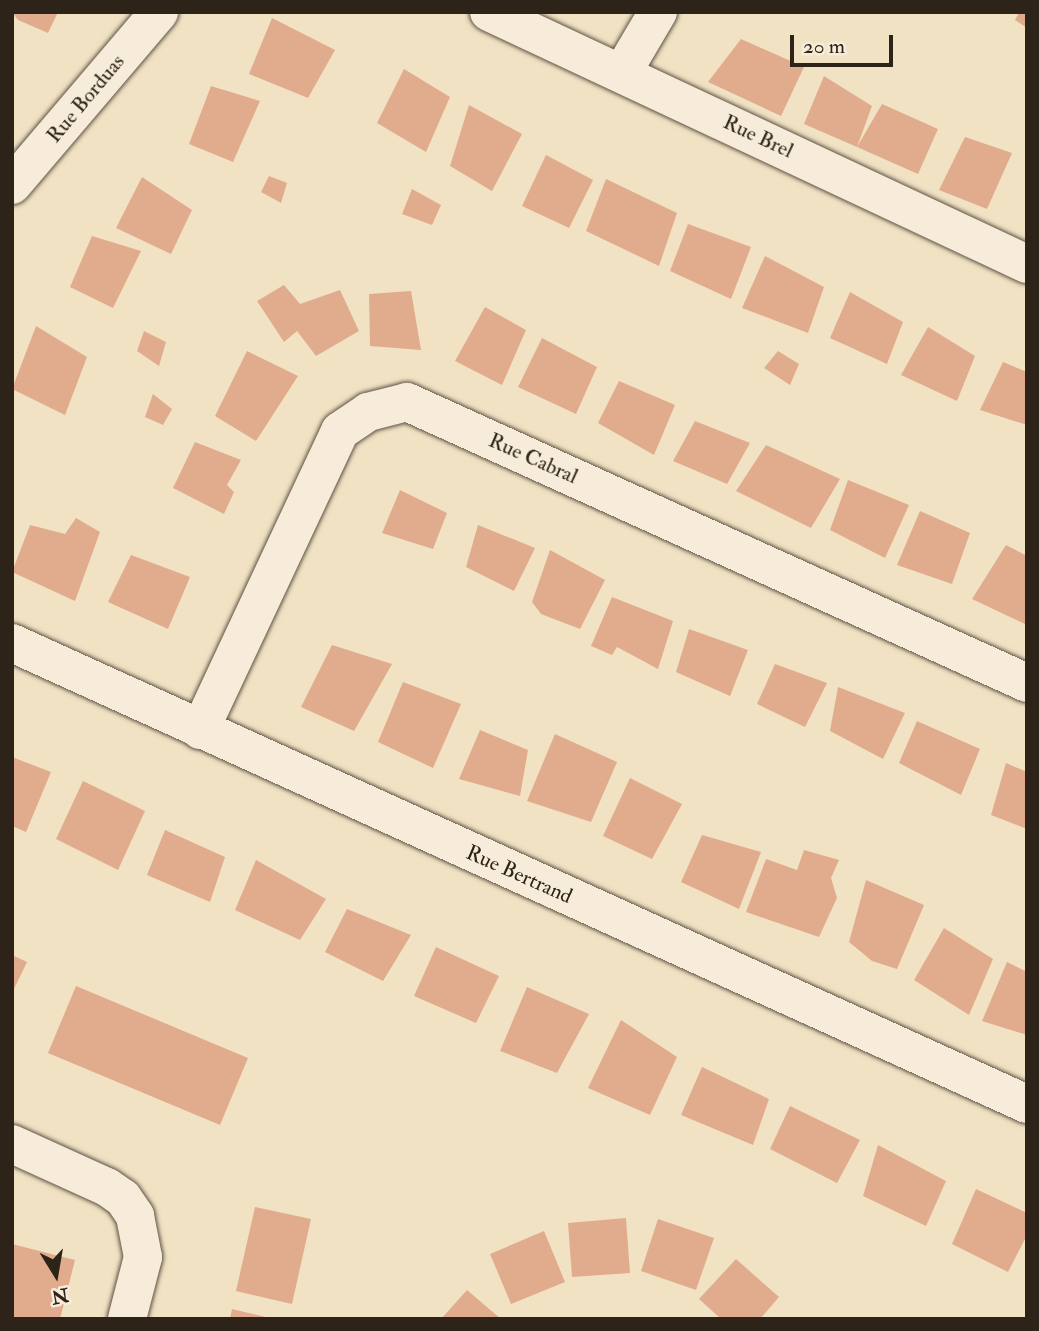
<!DOCTYPE html>
<html>
<head>
<meta charset="utf-8">
<style>
	body { margin:0 }
	#map { position:relative; width:1039px; height:1331px; overflow:hidden; background:#f1e2c4; font-family:"IM FELL Double Pica",serif }
	div>[style] { position:absolute }
	[style*='--x'] { left:calc(var(--x)*1px); top:calc(var(--y)*1px); width:calc(var(--w)*1px); rotate:calc(var(--a)*1deg) }
	.building>* { inset:0; background:#e1ac8d }
	.roads { filter:drop-shadow(0 0 2px #5f5343) drop-shadow(0 0 2px #5f5343) }
	.minor>* { height:38px; margin:-19px; padding:0 19px; transform-origin:19px; border-radius:19px; background:#f6ecd9 }
	span { translate:-50% -50%; white-space:nowrap; text-align:center; line-height:1.15; -webkit-text-stroke:5px #f6ecd9; paint-order:stroke }
	.street-label { font-size:21px; color:#2e2318 }
	.frame { position:absolute; inset:0; border:14px solid #2e2318; pointer-events:none }
	.north { position:absolute; left:21px; top:1240px; width:70px; height:70px; -webkit-text-stroke:5px #f6ecd9; paint-order:stroke; rotate:169deg; font-size:19px; font-weight:700; line-height:28px; text-align:center; color:#2e2318 }
	.north::after { content:''; display:block; margin:auto; width:24px; height:32px; background:#2e2318; clip-path:polygon(50% 0,100% 100%,50% 72%,0 100%) }
	.scale { position:absolute; left:790px; top:35px; width:103px; height:32px; box-sizing:border-box; border:4px solid #2e2318; border-top:0; padding-left:9px; font-size:21px; line-height:24px; white-space:nowrap; color:#2e2318; -webkit-text-stroke:5px #f6ecd9; paint-order:stroke }
</style>
</head>
<body>
<div id="map">
	<div class="building">
		<div style="clip-path:polygon(12px 12px,58px 12px,48px 33px,18px 20px)"></div>
		<div style="clip-path:polygon(1019px 12px,1027px 12px,1027px 28px,1015px 20px)"></div>
		<div style="clip-path:polygon(272px 18px,335px 50px,308px 98px,249px 74px)"></div>
		<div style="clip-path:polygon(741px 39px,804px 67px,781px 116px,708px 82px)"></div>
		<div style="clip-path:polygon(404px 69px,450px 97px,426px 152px,377px 123px)"></div>
		<div style="clip-path:polygon(824px 76px,872px 106px,857px 147px,804px 124px)"></div>
		<div style="clip-path:polygon(211px 86px,260px 101px,233px 162px,189px 144px)"></div>
		<div style="clip-path:polygon(882px 104px,938px 129px,918px 174px,857px 147px)"></div>
		<div style="clip-path:polygon(469px 105px,522px 134px,492px 191px,450px 166px)"></div>
		<div style="clip-path:polygon(965px 137px,1012px 153px,987px 209px,939px 190px)"></div>
		<div style="clip-path:polygon(546px 155px,593px 180px,569px 228px,522px 206px)"></div>
		<div style="clip-path:polygon(269px 176px,287px 183px,281px 203px,261px 192px)"></div>
		<div style="clip-path:polygon(142px 177px,192px 210px,171px 254px,116px 228px)"></div>
		<div style="clip-path:polygon(606px 179px,677px 213px,659px 266px,586px 231px)"></div>
		<div style="clip-path:polygon(412px 189px,441px 205px,432px 225px,402px 214px)"></div>
		<div style="clip-path:polygon(688px 224px,751px 247px,731px 299px,670px 271px)"></div>
		<div style="clip-path:polygon(92px 236px,141px 251px,113px 308px,70px 287px)"></div>
		<div style="clip-path:polygon(765px 256px,824px 287px,808px 333px,742px 308px)"></div>
		<div style="clip-path:polygon(284px 285px,300px 304px,340px 290px,359px 331px,316px 356px,297px 331px,284px 342px,257px 301px)"></div>
		<div style="clip-path:polygon(411px 291px,421px 350px,370px 346px,369px 294px)"></div>
		<div style="clip-path:polygon(850px 292px,903px 322px,887px 364px,830px 338px)"></div>
		<div style="clip-path:polygon(485px 307px,526px 330px,502px 385px,455px 361px)"></div>
		<div style="clip-path:polygon(36px 326px,87px 357px,65px 415px,12px 389px)"></div>
		<div style="clip-path:polygon(928px 327px,975px 356px,957px 401px,901px 375px)"></div>
		<div style="clip-path:polygon(144px 331px,166px 342px,159px 366px,137px 351px)"></div>
		<div style="clip-path:polygon(542px 338px,597px 367px,576px 414px,518px 387px)"></div>
		<div style="clip-path:polygon(247px 351px,298px 376px,256px 441px,215px 416px)"></div>
		<div style="clip-path:polygon(778px 351px,799px 364px,790px 385px,764px 368px)"></div>
		<div style="clip-path:polygon(1003px 362px,1027px 372px,1027px 425px,980px 410px)"></div>
		<div style="clip-path:polygon(619px 381px,675px 405px,654px 455px,598px 423px)"></div>
		<div style="clip-path:polygon(153px 394px,172px 409px,163px 425px,145px 417px)"></div>
		<div style="clip-path:polygon(695px 421px,750px 443px,727px 484px,673px 461px)"></div>
		<div style="clip-path:polygon(195px 442px,241px 460px,227px 485px,234px 492px,224px 514px,173px 488px)"></div>
		<div style="clip-path:polygon(766px 445px,840px 479px,811px 528px,736px 491px)"></div>
		<div style="clip-path:polygon(848px 480px,909px 505px,885px 558px,830px 530px)"></div>
		<div style="clip-path:polygon(400px 490px,447px 513px,433px 549px,382px 533px)"></div>
		<div style="clip-path:polygon(920px 511px,970px 533px,952px 584px,897px 565px)"></div>
		<div style="clip-path:polygon(76px 518px,100px 532px,75px 601px,12px 572px,30px 525px,65px 534px)"></div>
		<div style="clip-path:polygon(478px 525px,535px 548px,514px 591px,466px 567px)"></div>
		<div style="clip-path:polygon(1006px 545px,1027px 556px,1027px 625px,972px 599px)"></div>
		<div style="clip-path:polygon(550px 550px,605px 580px,580px 629px,541px 614px,532px 602px)"></div>
		<div style="clip-path:polygon(131px 555px,190px 577px,168px 629px,108px 602px)"></div>
		<div style="clip-path:polygon(612px 597px,673px 621px,658px 669px,617px 647px,612px 655px,591px 646px)"></div>
		<div style="clip-path:polygon(689px 629px,748px 650px,730px 696px,676px 672px)"></div>
		<div style="clip-path:polygon(332px 645px,392px 664px,354px 731px,301px 707px)"></div>
		<div style="clip-path:polygon(775px 664px,827px 683px,805px 727px,757px 704px)"></div>
		<div style="clip-path:polygon(403px 682px,461px 704px,433px 768px,378px 742px)"></div>
		<div style="clip-path:polygon(838px 687px,905px 713px,883px 759px,830px 731px)"></div>
		<div style="clip-path:polygon(917px 721px,980px 749px,961px 795px,899px 763px)"></div>
		<div style="clip-path:polygon(480px 730px,528px 750px,520px 796px,459px 779px)"></div>
		<div style="clip-path:polygon(555px 734px,617px 762px,591px 822px,527px 801px)"></div>
		<div style="clip-path:polygon(12px 757px,51px 772px,26px 832px,12px 826px)"></div>
		<div style="clip-path:polygon(1006px 763px,1027px 772px,1027px 829px,991px 815px)"></div>
		<div style="clip-path:polygon(630px 778px,682px 804px,652px 859px,603px 836px)"></div>
		<div style="clip-path:polygon(83px 781px,145px 811px,118px 870px,56px 839px)"></div>
		<div style="clip-path:polygon(165px 830px,225px 857px,210px 902px,147px 875px)"></div>
		<div style="clip-path:polygon(702px 835px,761px 852px,739px 909px,681px 882px)"></div>
		<div style="clip-path:polygon(804px 850px,839px 860px,831px 878px,837px 898px,819px 937px,746px 912px,766px 859px,797px 870px)"></div>
		<div style="clip-path:polygon(256px 860px,326px 899px,300px 940px,235px 910px)"></div>
		<div style="clip-path:polygon(866px 880px,924px 905px,897px 969px,872px 961px,849px 942px)"></div>
		<div style="clip-path:polygon(347px 909px,411px 935px,383px 981px,325px 952px)"></div>
		<div style="clip-path:polygon(944px 928px,993px 959px,969px 1015px,914px 980px)"></div>
		<div style="clip-path:polygon(436px 947px,499px 976px,476px 1023px,414px 996px)"></div>
		<div style="clip-path:polygon(12px 955px,27px 962px,12px 993px)"></div>
		<div style="clip-path:polygon(1007px 962px,1027px 972px,1027px 1035px,982px 1021px)"></div>
		<div style="clip-path:polygon(76px 986px,248px 1058px,220px 1125px,48px 1053px)"></div>
		<div style="clip-path:polygon(527px 987px,589px 1014px,557px 1073px,500px 1051px)"></div>
		<div style="clip-path:polygon(621px 1020px,677px 1057px,650px 1115px,588px 1088px)"></div>
		<div style="clip-path:polygon(702px 1067px,769px 1099px,753px 1145px,681px 1115px)"></div>
		<div style="clip-path:polygon(790px 1106px,860px 1140px,837px 1183px,770px 1149px)"></div>
		<div style="clip-path:polygon(878px 1145px,946px 1181px,926px 1226px,863px 1196px)"></div>
		<div style="clip-path:polygon(976px 1189px,1027px 1213px,1027px 1235px,1008px 1272px,952px 1244px)"></div>
		<div style="clip-path:polygon(255px 1207px,311px 1219px,292px 1304px,236px 1291px)"></div>
		<div style="clip-path:polygon(626px 1218px,630px 1273px,572px 1277px,568px 1223px)"></div>
		<div style="clip-path:polygon(658px 1219px,714px 1238px,696px 1290px,641px 1271px)"></div>
		<div style="clip-path:polygon(544px 1231px,565px 1282px,511px 1304px,490px 1254px)"></div>
		<div style="clip-path:polygon(12px 1244px,75px 1260px,60px 1319px,12px 1319px)"></div>
		<div style="clip-path:polygon(736px 1259px,779px 1297px,760px 1319px,721px 1319px,699px 1299px)"></div>
		<div style="clip-path:polygon(467px 1290px,501px 1319px,441px 1319px)"></div>
		<div style="clip-path:polygon(232px 1309px,270px 1318px,270px 1319px,230px 1319px)"></div>
	</div>
	<div class="roads">
		<div class="minor">
			<div style="--x:489;--y:12;--w:594;--a:25.1"></div>
			<div style="--x:622;--y:73;--w:71;--a:-59.5"></div>
			<div style="--x:12;--y:185;--w:227;--a:-49.6"></div>
			<div style="--x:12;--y:643;--w:1115;--a:24.43"></div>
			<div style="--x:200;--y:730;--w:330;--a:-64.9"></div>
			<div style="--x:340;--y:431;--w:34;--a:-34"></div>
			<div style="--x:368;--y:412;--w:40;--a:-14.4"></div>
			<div style="--x:407;--y:402;--w:681;--a:24.38"></div>
			<div style="--x:12;--y:1144;--w:104;--a:24.4"></div>
			<div style="--x:107;--y:1187;--w:19;--a:35"></div>
			<div style="--x:123;--y:1198;--w:22;--a:56"></div>
			<div style="--x:135;--y:1216;--w:42;--a:79"></div>
			<div style="--x:143;--y:1257;--w:64;--a:104.5"></div>
		</div>
	</div>
	<div class="street-label">
		<span style="left:86px;top:99px;rotate:-50deg">Rue Borduas</span>
		<span style="left:758px;top:137px;rotate:25deg">Rue Brel</span>
		<span style="left:533px;top:459px;rotate:24deg">Rue Cabral</span>
		<span style="left:519px;top:875px;rotate:24deg">Rue Bertrand</span>
	</div>
	<div class="frame"></div>
	<div class="north">N</div>
	<div class="scale">20 m</div>
</div>
</body>
</html>
